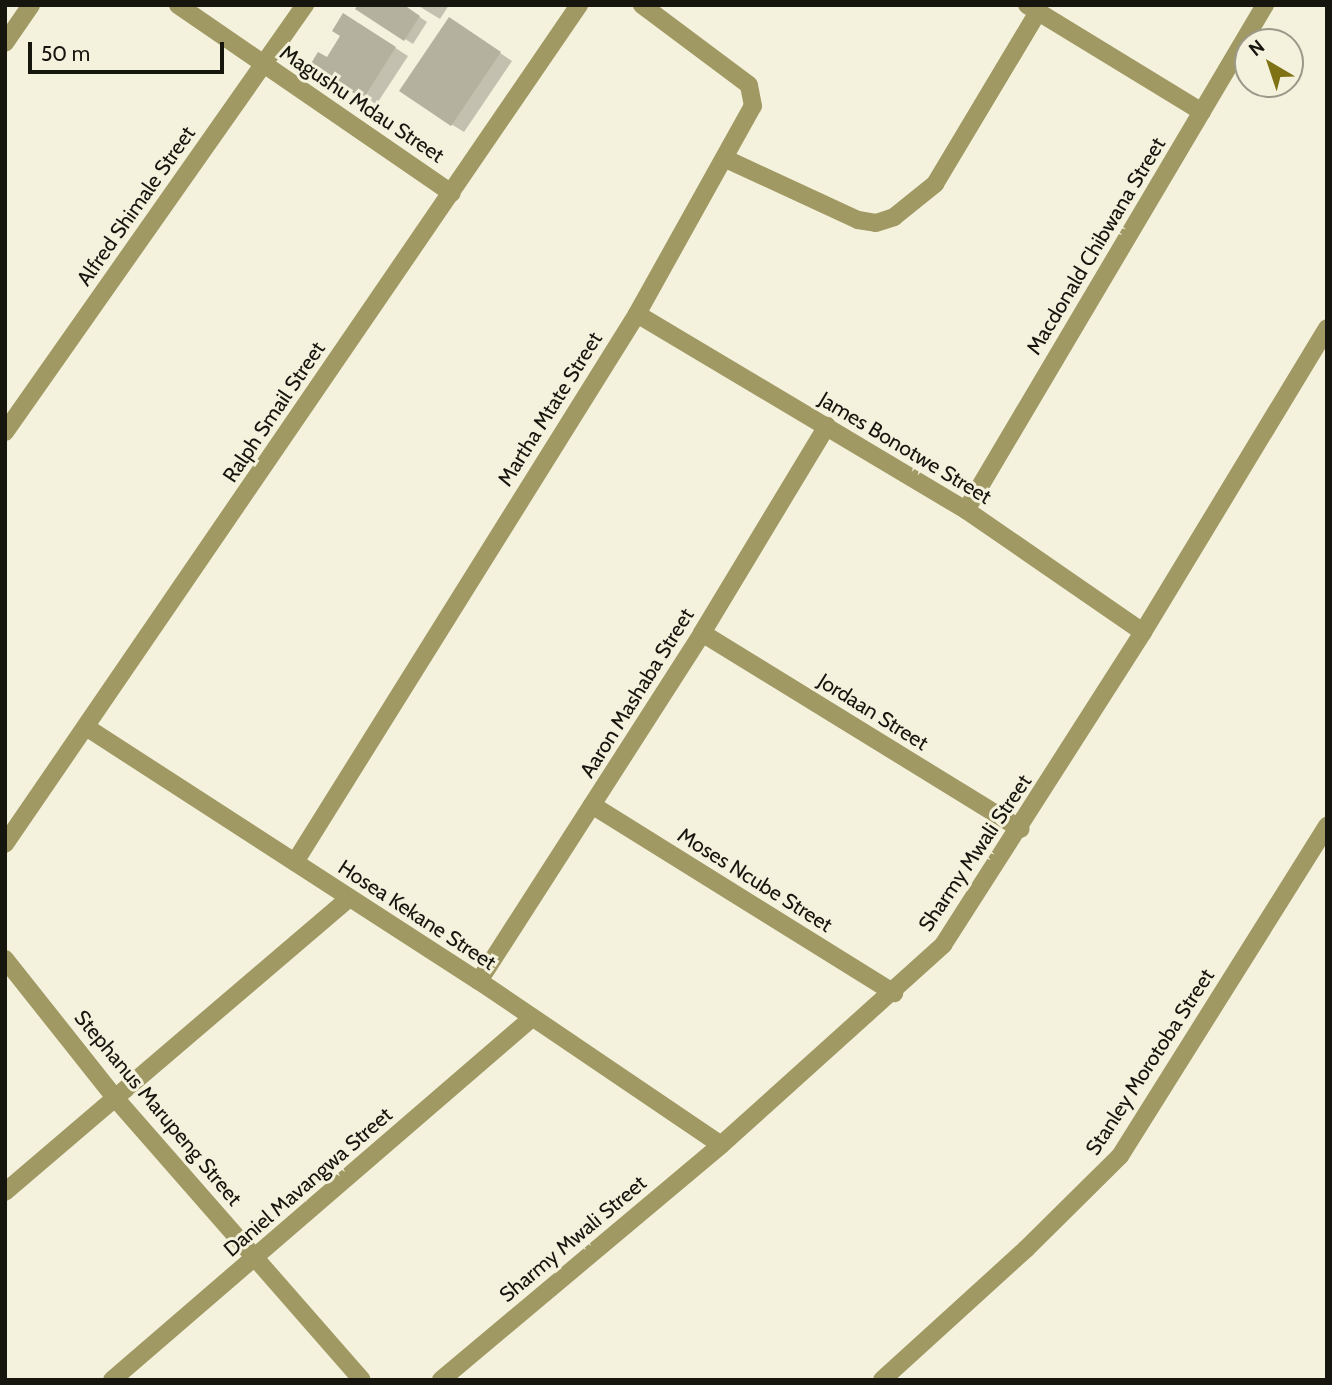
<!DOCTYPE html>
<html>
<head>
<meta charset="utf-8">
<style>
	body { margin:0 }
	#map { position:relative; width:1332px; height:1385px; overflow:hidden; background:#f4f1dd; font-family:Cabin,sans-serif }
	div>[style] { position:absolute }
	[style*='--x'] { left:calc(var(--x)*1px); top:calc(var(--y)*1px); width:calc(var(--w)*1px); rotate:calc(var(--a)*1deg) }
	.shadow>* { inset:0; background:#0003 }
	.building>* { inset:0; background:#b4b29f }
	.minor>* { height:18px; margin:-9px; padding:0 9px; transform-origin:9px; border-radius:9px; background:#a09963 }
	span { translate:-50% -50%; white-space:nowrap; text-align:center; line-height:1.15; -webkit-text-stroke:6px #f4f1dd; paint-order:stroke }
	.street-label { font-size:21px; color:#16150e }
	.frame { position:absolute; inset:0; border:7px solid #16150e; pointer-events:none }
	.north { position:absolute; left:1234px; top:28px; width:70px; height:70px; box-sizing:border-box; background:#f4f1dd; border:2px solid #9b998a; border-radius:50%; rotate:321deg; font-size:19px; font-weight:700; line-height:28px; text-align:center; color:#16150e }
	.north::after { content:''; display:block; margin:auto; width:24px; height:32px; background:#7e7214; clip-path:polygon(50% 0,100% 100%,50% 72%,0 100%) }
	.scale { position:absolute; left:28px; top:42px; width:196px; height:32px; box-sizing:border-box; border:4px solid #16150e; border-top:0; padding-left:9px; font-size:21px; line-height:24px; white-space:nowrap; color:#16150e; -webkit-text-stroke:5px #f4f1dd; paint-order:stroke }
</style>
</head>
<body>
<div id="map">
	<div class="shadow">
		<div style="clip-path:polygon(402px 5px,427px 22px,413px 44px,405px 39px)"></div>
		<div style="clip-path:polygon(417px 5px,449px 5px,440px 19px)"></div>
		<div style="clip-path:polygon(356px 23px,408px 56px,376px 105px,328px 60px)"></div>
		<div style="clip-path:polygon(462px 27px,512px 61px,464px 132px,451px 124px)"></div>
	</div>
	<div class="building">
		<div style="clip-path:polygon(358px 5px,404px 5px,420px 16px,404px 41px,355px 9px)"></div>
		<div style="clip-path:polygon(343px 13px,396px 47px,363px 99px,310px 65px,318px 52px,327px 57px,340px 36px,332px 31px)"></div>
		<div style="clip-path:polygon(449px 17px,501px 52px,451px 126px,399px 91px)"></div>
	</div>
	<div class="minor">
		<div style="--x:178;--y:5;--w:332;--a:34.5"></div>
		<div style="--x:1027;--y:5;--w:205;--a:31.4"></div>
		<div style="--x:5;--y:43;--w:46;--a:-55.6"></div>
		<div style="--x:726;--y:159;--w:145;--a:24.8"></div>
		<div style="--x:858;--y:220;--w:18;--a:9"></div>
		<div style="--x:876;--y:223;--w:19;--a:-18"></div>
		<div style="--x:894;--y:217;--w:53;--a:-38.8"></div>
		<div style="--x:935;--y:184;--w:200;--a:-59.1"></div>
		<div style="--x:637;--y:314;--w:383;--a:30.8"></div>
		<div style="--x:966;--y:510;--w:215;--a:34.6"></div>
		<div style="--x:5;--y:432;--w:522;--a:-54.91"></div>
		<div style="--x:966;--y:510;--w:587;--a:-59.37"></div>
		<div style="--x:702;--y:633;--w:374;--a:31.6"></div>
		<div style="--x:86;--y:727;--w:468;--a:32.9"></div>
		<div style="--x:479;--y:981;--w:292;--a:34.1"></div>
		<div style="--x:592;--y:805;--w:356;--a:31.9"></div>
		<div style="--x:5;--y:844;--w:1017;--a:-55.62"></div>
		<div style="--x:295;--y:862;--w:646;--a:-58.03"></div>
		<div style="--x:637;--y:314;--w:238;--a:-60.9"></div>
		<div style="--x:753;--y:106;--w:21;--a:-101"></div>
		<div style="--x:749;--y:85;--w:134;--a:-143.2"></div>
		<div style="--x:5;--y:959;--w:179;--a:51.6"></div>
		<div style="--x:116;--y:1099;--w:373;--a:48.8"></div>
		<div style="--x:479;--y:981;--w:413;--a:-57.3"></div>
		<div style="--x:702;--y:633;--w:242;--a:-58.9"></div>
		<div style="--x:5;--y:1192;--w:453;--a:-40.5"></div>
		<div style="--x:112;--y:1380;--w:554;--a:-40.76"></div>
		<div style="--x:441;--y:1380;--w:366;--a:-40"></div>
		<div style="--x:721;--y:1145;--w:299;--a:-42"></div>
		<div style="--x:943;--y:945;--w:371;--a:-57.4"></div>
		<div style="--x:1143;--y:632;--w:355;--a:-58.8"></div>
		<div style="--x:882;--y:1380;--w:195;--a:-42.3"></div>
		<div style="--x:1026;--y:1249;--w:132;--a:-44.7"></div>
		<div style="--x:1120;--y:1156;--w:390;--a:-57.9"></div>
	</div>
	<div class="street-label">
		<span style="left:362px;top:104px;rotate:34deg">Magushu Mdau Street</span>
		<span style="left:136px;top:206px;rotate:-55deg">Alfred Shimale Street</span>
		<span style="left:1096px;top:246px;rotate:-59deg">Macdonald Chibwana Street</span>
		<span style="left:550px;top:409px;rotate:-58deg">Martha Mtate Street</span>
		<span style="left:274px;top:412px;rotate:-56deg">Ralph Smail Street</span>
		<span style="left:905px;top:448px;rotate:31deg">James Bonotwe Street</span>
		<span style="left:637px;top:693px;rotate:-58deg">Aaron Mashaba Street</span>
		<span style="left:873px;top:712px;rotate:32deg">Jordaan Street</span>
		<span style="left:975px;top:853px;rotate:-56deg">Sharmy Mwali Street</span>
		<span style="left:755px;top:880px;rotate:32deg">Moses Ncube Street</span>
		<span style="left:417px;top:915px;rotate:33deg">Hosea Kekane Street</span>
		<span style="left:1150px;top:1062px;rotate:-57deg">Stanley Morotoba Street</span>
		<span style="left:158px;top:1108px;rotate:50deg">Stephanus Marupeng Street</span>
		<span style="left:308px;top:1182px;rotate:-41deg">Daniel Mavangwa Street</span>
		<span style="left:573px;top:1239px;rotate:-40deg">Sharmy Mwali Street</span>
	</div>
	<div class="frame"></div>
	<div class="north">N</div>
	<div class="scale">50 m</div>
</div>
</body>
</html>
